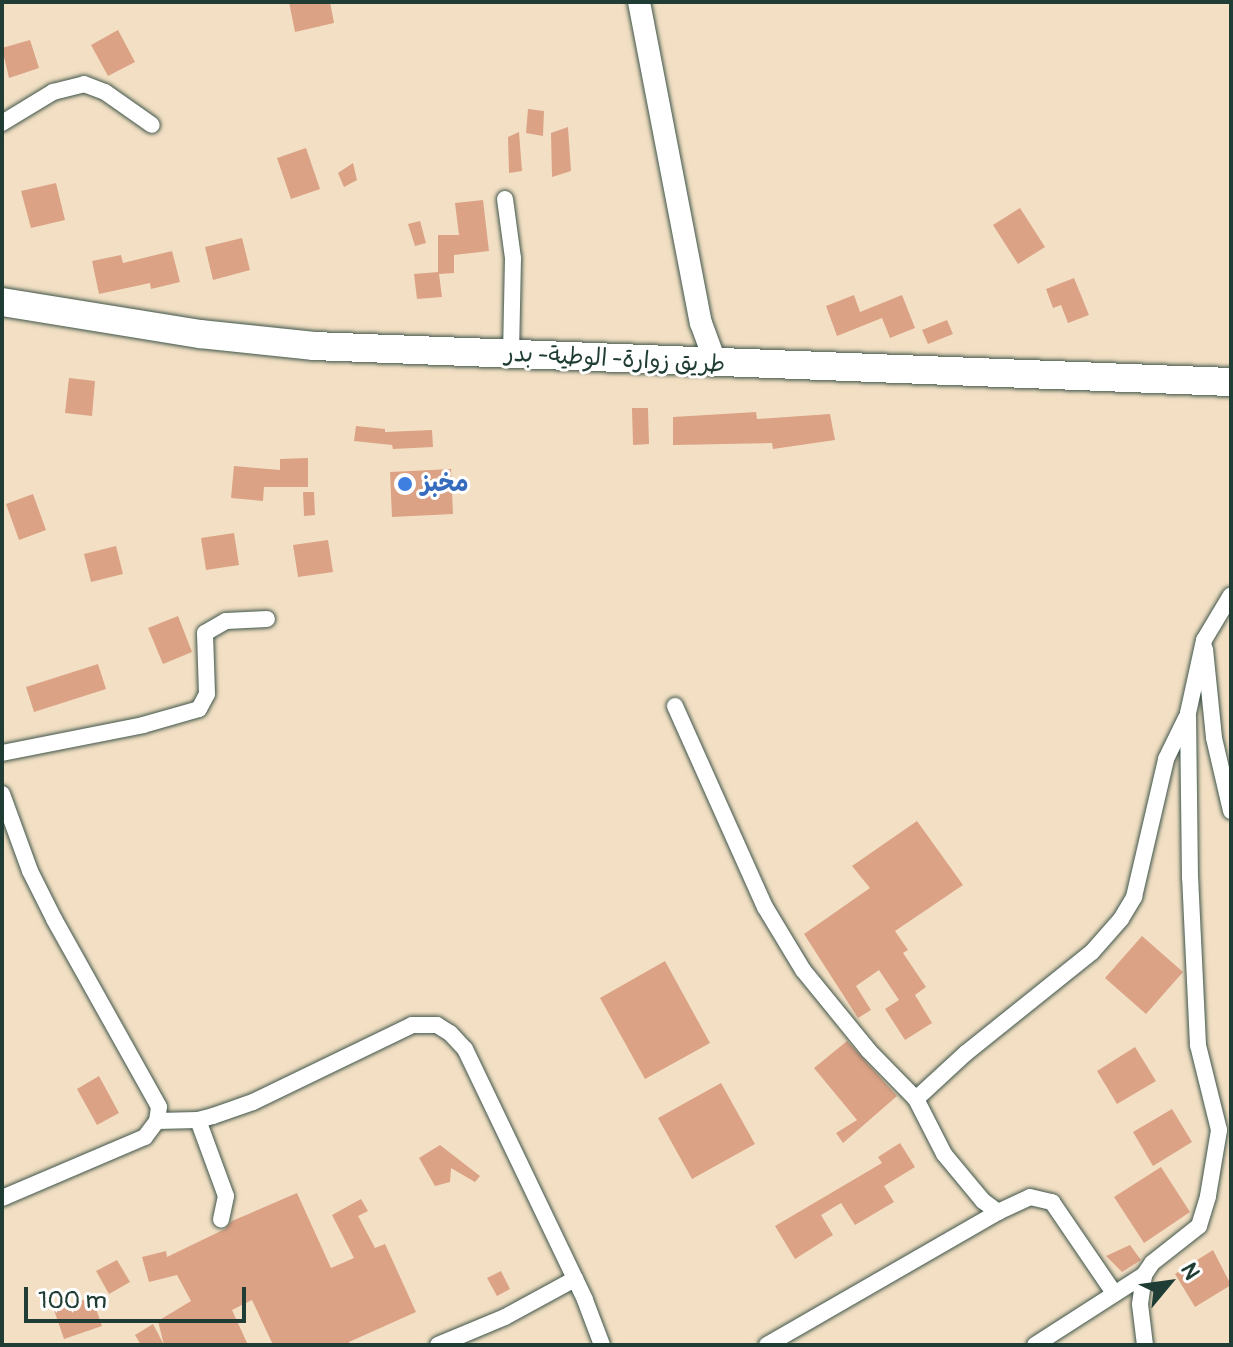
<!DOCTYPE html>
<html>
<head>
<meta charset="utf-8">
<style>
	body { margin:0 }
	#map { position:relative; width:1233px; height:1347px; overflow:hidden; background:#f3e0c4; font-family:Pangolin,"Playpen Sans Arabic",sans-serif }
	div>[style] { position:absolute }
	[style*='--x'] { left:calc(var(--x)*1px); top:calc(var(--y)*1px); width:calc(var(--w)*1px); rotate:calc(var(--a)*1deg) }
	.building>* { inset:0; background:#dba286 }
	.roads { filter:drop-shadow(0 0 2px #3f554a) drop-shadow(0 0 2px #3f554a) }
	.minor>* { height:16px; margin:-8px; padding:0 8px; transform-origin:8px; border-radius:8px; background:#fff }
	.tertiary>* { height:22px; margin:-11px; padding:0 11px; transform-origin:11px; border-radius:11px; background:#fff }
	.trunk>* { height:28px; margin:-14px; padding:0 14px; transform-origin:14px; border-radius:14px; background:#fff }
	.dots>* { width:22px; height:22px; translate:-50% -50%; box-sizing:border-box; border:4px solid #fff; border-radius:50% }
	span { translate:-50% -50%; white-space:nowrap; text-align:center; line-height:1.15; -webkit-text-stroke:6px #fff; paint-order:stroke }
	.street-label { font-size:24px; color:#1f3d34 }
	.shop-label { font-size:24px; color:#366cbe; font-weight:700 }
	.left { translate:0 -50%; text-align:left }
	.frame { position:absolute; inset:0; border:4px solid #1f3d34; pointer-events:none }
	.north { position:absolute; left:1129px; top:1243px; width:80px; height:80px; -webkit-text-stroke:6px #fff; paint-order:stroke; rotate:61deg; font-size:22px; font-weight:700; line-height:32px; text-align:center; color:#1f3d34 }
	.north::after { content:''; display:block; margin:auto; width:28px; height:36px; background:#1f3d34; clip-path:polygon(50% 0,100% 100%,50% 72%,0 100%) }
	.scale { position:absolute; left:24px; top:1287px; width:222px; height:36px; box-sizing:border-box; border:4px solid #1f3d34; border-top:0; padding-left:10px; font-size:24px; line-height:28px; white-space:nowrap; color:#1f3d34; -webkit-text-stroke:6px #fff; paint-order:stroke }
</style>
</head>
<body>
<div id="map">
	<div class="building">
		<div style="clip-path:polygon(289px 2px,330px 2px,334px 23px,295px 32px)"></div>
		<div style="clip-path:polygon(118px 30px,135px 62px,108px 76px,91px 45px)"></div>
		<div style="clip-path:polygon(30px 40px,39px 68px,9px 78px,2px 48px)"></div>
		<div style="clip-path:polygon(528px 109px,544px 111px,543px 136px,526px 133px)"></div>
		<div style="clip-path:polygon(568px 127px,571px 171px,552px 177px,551px 133px)"></div>
		<div style="clip-path:polygon(519px 132px,522px 171px,509px 173px,508px 137px)"></div>
		<div style="clip-path:polygon(306px 148px,320px 189px,291px 199px,277px 158px)"></div>
		<div style="clip-path:polygon(353px 163px,357px 180px,344px 187px,338px 173px)"></div>
		<div style="clip-path:polygon(56px 183px,65px 220px,31px 228px,21px 191px)"></div>
		<div style="clip-path:polygon(483px 200px,489px 251px,454px 255px,454px 273px,439px 274px,442px 297px,417px 299px,414px 274px,438px 272px,438px 235px,459px 235px,455px 203px)"></div>
		<div style="clip-path:polygon(1020px 208px,1045px 247px,1018px 264px,993px 225px)"></div>
		<div style="clip-path:polygon(420px 221px,426px 243px,415px 246px,408px 224px)"></div>
		<div style="clip-path:polygon(242px 238px,250px 270px,213px 280px,205px 247px)"></div>
		<div style="clip-path:polygon(172px 251px,180px 282px,151px 289px,150px 283px,99px 294px,92px 261px,121px 255px,123px 263px)"></div>
		<div style="clip-path:polygon(1074px 278px,1089px 315px,1068px 323px,1061px 305px,1053px 308px,1046px 289px)"></div>
		<div style="clip-path:polygon(854px 295px,860px 312px,902px 295px,915px 328px,890px 338px,882px 318px,837px 336px,826px 306px)"></div>
		<div style="clip-path:polygon(947px 320px,953px 334px,928px 344px,922px 330px)"></div>
		<div style="clip-path:polygon(69px 378px,95px 381px,92px 416px,65px 413px)"></div>
		<div style="clip-path:polygon(632px 408px,648px 408px,649px 444px,633px 445px)"></div>
		<div style="clip-path:polygon(756px 412px,757px 419px,830px 414px,835px 440px,773px 449px,772px 443px,673px 445px,673px 417px)"></div>
		<div style="clip-path:polygon(356px 426px,385px 429px,385px 432px,432px 430px,433px 447px,393px 449px,392px 445px,354px 441px)"></div>
		<div style="clip-path:polygon(308px 458px,308px 487px,264px 487px,263px 501px,231px 498px,234px 466px,280px 470px,280px 459px)"></div>
		<div style="clip-path:polygon(451px 469px,453px 514px,392px 517px,390px 472px)"></div>
		<div style="clip-path:polygon(303px 492px,314px 492px,315px 515px,304px 516px)"></div>
		<div style="clip-path:polygon(33px 494px,46px 530px,19px 540px,6px 504px)"></div>
		<div style="clip-path:polygon(234px 533px,239px 565px,206px 570px,201px 538px)"></div>
		<div style="clip-path:polygon(328px 540px,333px 572px,298px 577px,293px 545px)"></div>
		<div style="clip-path:polygon(116px 546px,123px 574px,91px 582px,84px 554px)"></div>
		<div style="clip-path:polygon(178px 616px,192px 652px,163px 664px,148px 628px)"></div>
		<div style="clip-path:polygon(98px 664px,106px 689px,34px 712px,26px 687px)"></div>
		<div style="clip-path:polygon(917px 821px,963px 885px,895px 931px,908px 950px,903px 953px,926px 987px,915px 995px,932px 1023px,905px 1040px,885px 1009px,899px 1000px,879px 970px,856px 986px,871px 1010px,858px 1018px,804px 934px,870px 888px,852px 866px)"></div>
		<div style="clip-path:polygon(1142px 936px,1183px 972px,1146px 1014px,1105px 978px)"></div>
		<div style="clip-path:polygon(665px 961px,710px 1043px,645px 1079px,600px 998px)"></div>
		<div style="clip-path:polygon(847px 1041px,897px 1096px,843px 1143px,836px 1133px,857px 1120px,814px 1068px)"></div>
		<div style="clip-path:polygon(1135px 1047px,1156px 1081px,1117px 1104px,1097px 1071px)"></div>
		<div style="clip-path:polygon(99px 1076px,119px 1113px,97px 1125px,77px 1089px)"></div>
		<div style="clip-path:polygon(721px 1083px,755px 1144px,692px 1179px,658px 1118px)"></div>
		<div style="clip-path:polygon(1172px 1109px,1192px 1142px,1153px 1166px,1133px 1132px)"></div>
		<div style="clip-path:polygon(900px 1143px,915px 1167px,884px 1186px,894px 1202px,855px 1225px,841px 1203px,821px 1215px,833px 1235px,795px 1259px,775px 1226px,882px 1163px,878px 1157px)"></div>
		<div style="clip-path:polygon(440px 1145px,480px 1176px,475px 1182px,451px 1168px,450px 1182px,435px 1186px,419px 1158px)"></div>
		<div style="clip-path:polygon(1161px 1167px,1190px 1212px,1144px 1243px,1114px 1197px)"></div>
		<div style="clip-path:polygon(297px 1193px,331px 1268px,354px 1258px,332px 1215px,361px 1199px,368px 1211px,358px 1216px,375px 1248px,385px 1244px,416px 1312px,349px 1342px,350px 1345px,273px 1345px,252px 1300px,232px 1310px,248px 1345px,164px 1345px,158px 1321px,191px 1301px,177px 1275px,149px 1282px,142px 1257px,166px 1251px,167px 1257px,225px 1229px,232px 1221px)"></div>
		<div style="clip-path:polygon(1130px 1245px,1141px 1260px,1122px 1272px,1106px 1256px)"></div>
		<div style="clip-path:polygon(1213px 1250px,1231px 1285px,1195px 1307px,1175px 1274px)"></div>
		<div style="clip-path:polygon(117px 1260px,130px 1282px,109px 1294px,96px 1271px)"></div>
		<div style="clip-path:polygon(501px 1271px,510px 1289px,497px 1296px,487px 1278px)"></div>
		<div style="clip-path:polygon(92px 1297px,102px 1326px,64px 1339px,54px 1310px)"></div>
		<div style="clip-path:polygon(153px 1324px,164px 1345px,141px 1345px,135px 1335px)"></div>
	</div>
	<div class="roads">
		<div class="minor">
			<div style="--x:2;--y:123;--w:60;--a:-31.3"></div>
			<div style="--x:53;--y:92;--w:32;--a:-14"></div>
			<div style="--x:84;--y:84;--w:22;--a:21"></div>
			<div style="--x:105;--y:92;--w:57;--a:35.1"></div>
			<div style="--x:505;--y:199;--w:60;--a:82.3"></div>
			<div style="--x:513;--y:258;--w:94;--a:91.2"></div>
			<div style="--x:1205;--y:649;--w:89;--a:84.2"></div>
			<div style="--x:1214;--y:738;--w:75;--a:76.9"></div>
			<div style="--x:675;--y:706;--w:220;--a:65.9"></div>
			<div style="--x:765;--y:907;--w:74;--a:58.9"></div>
			<div style="--x:803;--y:970;--w:104;--a:50.8"></div>
			<div style="--x:869;--y:1051;--w:67;--a:45.6"></div>
			<div style="--x:916;--y:1099;--w:62;--a:63"></div>
			<div style="--x:944;--y:1154;--w:61;--a:50.3"></div>
			<div style="--x:983;--y:1201;--w:19;--a:36"></div>
			<div style="--x:998;--y:1212;--w:35;--a:-25"></div>
			<div style="--x:1030;--y:1197;--w:23;--a:13"></div>
			<div style="--x:1052;--y:1202;--w:110;--a:55.7"></div>
			<div style="--x:2;--y:753;--w:144;--a:-11.2"></div>
			<div style="--x:143;--y:725;--w:58;--a:-15.9"></div>
			<div style="--x:199;--y:709;--w:17;--a:-62"></div>
			<div style="--x:207;--y:694;--w:61;--a:-91.9"></div>
			<div style="--x:205;--y:633;--w:24;--a:-30"></div>
			<div style="--x:226;--y:621;--w:41;--a:-2.8"></div>
			<div style="--x:2;--y:794;--w:82;--a:70"></div>
			<div style="--x:30;--y:871;--w:54;--a:63.4"></div>
			<div style="--x:54;--y:919;--w:215;--a:60.8"></div>
			<div style="--x:159;--y:1107;--w:14;--a:98"></div>
			<div style="--x:157;--y:1121;--w:20;--a:127"></div>
			<div style="--x:145;--y:1137;--w:155;--a:156.9"></div>
			<div style="--x:916;--y:1099;--w:68;--a:-42.6"></div>
			<div style="--x:966;--y:1053;--w:161;--a:-38.7"></div>
			<div style="--x:1092;--y:952;--w:44;--a:-48.7"></div>
			<div style="--x:1121;--y:919;--w:26;--a:-59"></div>
			<div style="--x:1134;--y:897;--w:142;--a:-76.9"></div>
			<div style="--x:1166;--y:759;--w:46;--a:-64"></div>
			<div style="--x:198;--y:1120;--w:81;--a:69.8"></div>
			<div style="--x:226;--y:1196;--w:24;--a:102"></div>
			<div style="--x:157;--y:1121;--w:41;--a:-1.4"></div>
			<div style="--x:198;--y:1120;--w:16;--a:-15"></div>
			<div style="--x:213;--y:1116;--w:42;--a:-19.3"></div>
			<div style="--x:253;--y:1102;--w:177;--a:-25.8"></div>
			<div style="--x:412;--y:1025;--w:25;--a:0"></div>
			<div style="--x:437;--y:1025;--w:15;--a:32"></div>
			<div style="--x:450;--y:1033;--w:22;--a:47"></div>
			<div style="--x:465;--y:1049;--w:278;--a:64.4"></div>
			<div style="--x:585;--y:1300;--w:48;--a:69.3"></div>
			<div style="--x:438;--y:1345;--w:73;--a:-22.7"></div>
			<div style="--x:505;--y:1317;--w:80;--a:-28.5"></div>
			<div style="--x:767;--y:1345;--w:267;--a:-29.9"></div>
			<div style="--x:1035;--y:1345;--w:130;--a:-32.7"></div>
			<div style="--x:1145;--y:1345;--w:41;--a:-97"></div>
			<div style="--x:1140;--y:1304;--w:29;--a:-82"></div>
			<div style="--x:1144;--y:1275;--w:14;--a:-56"></div>
			<div style="--x:1152;--y:1263;--w:60;--a:-38.2"></div>
			<div style="--x:1199;--y:1226;--w:31;--a:-73"></div>
			<div style="--x:1208;--y:1196;--w:67;--a:-80.5"></div>
			<div style="--x:1219;--y:1130;--w:88;--a:-103.9"></div>
			<div style="--x:1198;--y:1045;--w:167;--a:-92.7"></div>
			<div style="--x:1190;--y:878;--w:165;--a:-90.7"></div>
			<div style="--x:1188;--y:713;--w:75;--a:-77.6"></div>
			<div style="--x:1204;--y:640;--w:52;--a:-59"></div>
		</div>
		<div class="tertiary">
			<div style="--x:639;--y:2;--w:327;--a:79.1"></div>
			<div style="--x:701;--y:323;--w:44;--a:69.9"></div>
		</div>
		<div class="trunk">
			<div style="--x:2;--y:302;--w:201;--a:9.2"></div>
			<div style="--x:200;--y:334;--w:115;--a:6"></div>
			<div style="--x:314;--y:346;--w:918;--a:2.25"></div>
		</div>
	</div>
	<div class="dots">
		<div style="left:405px;top:484px;background:#3f7fe0"></div>
	</div>
	<div class="street-label">
		<span style="left:615px;top:359px;rotate:3deg">طريق زوارة- الوطية- بدر</span>
	</div>
	<div class="shop-label">
		<span class="left" style="left:421px;top:484px">مخبز</span>
	</div>
	<div class="frame"></div>
	<div class="north">N</div>
	<div class="scale">100 m</div>
</div>
</body>
</html>
